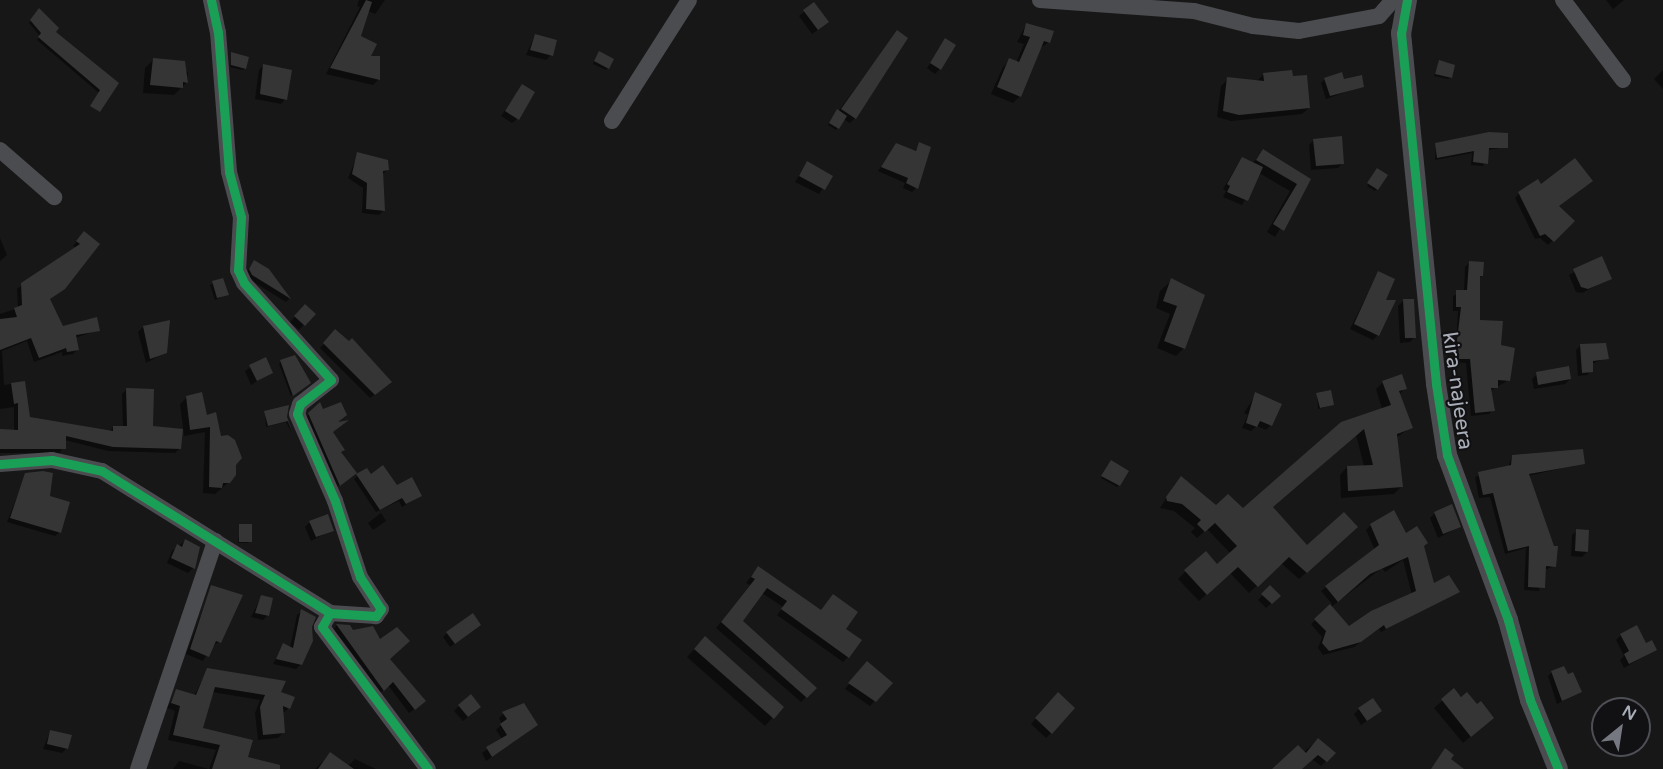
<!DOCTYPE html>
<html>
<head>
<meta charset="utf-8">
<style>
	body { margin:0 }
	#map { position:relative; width:1663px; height:769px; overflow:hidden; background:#171717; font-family:"Varela Round",sans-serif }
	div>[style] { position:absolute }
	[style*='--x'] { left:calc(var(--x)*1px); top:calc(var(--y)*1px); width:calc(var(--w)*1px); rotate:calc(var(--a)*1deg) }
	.shadow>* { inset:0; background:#0007 }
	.building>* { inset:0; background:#353536 }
	.minor>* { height:16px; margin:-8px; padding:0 8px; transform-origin:8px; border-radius:8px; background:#4b4c50 }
	.tertiary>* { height:20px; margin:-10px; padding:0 10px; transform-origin:10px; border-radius:10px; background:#4b4c50 }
	.cycleway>* { height:9px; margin:-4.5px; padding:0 4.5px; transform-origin:4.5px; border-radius:4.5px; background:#1a9f57 }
	span { translate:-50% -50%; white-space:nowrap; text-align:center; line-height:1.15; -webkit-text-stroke:4.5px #111113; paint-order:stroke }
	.street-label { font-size:21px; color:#a8adb8 }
	.north { position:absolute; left:1591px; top:697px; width:60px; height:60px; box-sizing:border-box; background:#111113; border:2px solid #4d4f55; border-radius:50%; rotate:30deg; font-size:16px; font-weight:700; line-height:24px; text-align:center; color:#a8adb8 }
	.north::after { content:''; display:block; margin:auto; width:21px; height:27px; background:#757880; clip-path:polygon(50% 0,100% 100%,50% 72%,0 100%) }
</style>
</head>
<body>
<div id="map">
	<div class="shadow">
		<div style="clip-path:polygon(359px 0,385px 0,375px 14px,368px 11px,359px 36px,379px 79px,373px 85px,326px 74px,360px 7px,357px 6px)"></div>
		<div style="clip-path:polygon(1606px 0,1624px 0,1613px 9px)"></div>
		<div style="clip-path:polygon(814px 4px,822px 27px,812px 34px,799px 16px)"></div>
		<div style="clip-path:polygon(39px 10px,54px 32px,117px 83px,99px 93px,37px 40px,40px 36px,29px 23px)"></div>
		<div style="clip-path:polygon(1026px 25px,1049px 42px,1039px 49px,1020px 96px,1013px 103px,991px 94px,1003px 67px,1010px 60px,1016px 63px,1024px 44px,1017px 42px)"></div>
		<div style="clip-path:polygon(897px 32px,906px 38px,855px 118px,850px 123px,843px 119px,836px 130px,828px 125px)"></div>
		<div style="clip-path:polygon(535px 35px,551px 55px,546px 60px,526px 55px)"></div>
		<div style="clip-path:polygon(946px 40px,940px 69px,935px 74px,927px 68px)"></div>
		<div style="clip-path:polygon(232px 54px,245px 68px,243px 70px,230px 67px)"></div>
		<div style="clip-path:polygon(597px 55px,608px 68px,606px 70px,593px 64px)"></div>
		<div style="clip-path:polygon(153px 60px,188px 72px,187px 82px,174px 95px,143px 93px,145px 68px)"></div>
		<div style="clip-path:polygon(1439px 62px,1451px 77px,1448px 79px,1434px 76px)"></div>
		<div style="clip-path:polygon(264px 65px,285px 99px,281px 104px,255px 99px,259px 70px)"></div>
		<div style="clip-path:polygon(1663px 70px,1663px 89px,1654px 79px)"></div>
		<div style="clip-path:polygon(1264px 74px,1292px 78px,1309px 108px,1302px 114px,1231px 121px,1217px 117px,1221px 86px,1228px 79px,1256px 82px)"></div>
		<div style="clip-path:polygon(1325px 79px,1343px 81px,1363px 86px,1326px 99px,1321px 83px)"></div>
		<div style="clip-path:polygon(522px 86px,517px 119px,512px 123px,501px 116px)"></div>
		<div style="clip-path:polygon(1314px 140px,1343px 163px,1338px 168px,1311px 170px,1309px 145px)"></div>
		<div style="clip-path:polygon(897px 144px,914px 152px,920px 144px,916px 188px,912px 192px,903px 188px,905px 183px,878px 171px)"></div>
		<div style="clip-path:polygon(1436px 144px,1506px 147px,1488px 150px,1483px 166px,1471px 165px,1472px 153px,1435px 160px)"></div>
		<div style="clip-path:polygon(1263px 151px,1309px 180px,1275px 237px,1267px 232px,1290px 191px,1259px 173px,1242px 205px,1223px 197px,1226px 191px,1223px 189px,1238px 164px,1243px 159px,1252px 164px)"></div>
		<div style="clip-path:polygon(358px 154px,387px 170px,382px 175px,383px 211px,379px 215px,362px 213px,363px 188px,348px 178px)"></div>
		<div style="clip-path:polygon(807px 163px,831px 176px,819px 194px,795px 182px)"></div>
		<div style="clip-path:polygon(1375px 172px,1377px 189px,1375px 191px,1367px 186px)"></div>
		<div style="clip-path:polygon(1519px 193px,1573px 221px,1548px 245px,1540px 238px,1535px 239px,1515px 198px)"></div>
		<div style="clip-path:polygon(80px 237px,98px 244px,49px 299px,62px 328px,98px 330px,75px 338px,77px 350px,73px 354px,62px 356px,62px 352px,34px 362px,27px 341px,2px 351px,4px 385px,24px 382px,29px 418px,109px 432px,113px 427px,123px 427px,122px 394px,127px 389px,151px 427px,180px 448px,175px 453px,108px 451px,65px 440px,60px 453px,0 453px,0 430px,14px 431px,14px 407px,0 409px,0 314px,18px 308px,17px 289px,76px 248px,73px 246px)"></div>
		<div style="clip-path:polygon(0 238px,7px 255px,0 261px)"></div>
		<div style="clip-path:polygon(1601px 258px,1610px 278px,1582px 293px,1576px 292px,1569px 275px)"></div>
		<div style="clip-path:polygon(1469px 263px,1482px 275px,1478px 279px,1479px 321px,1500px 346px,1509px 380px,1490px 391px,1493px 410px,1489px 414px,1471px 416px,1466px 363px,1455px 362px,1458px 311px,1453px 311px,1453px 296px,1464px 291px,1465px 267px)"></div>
		<div style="clip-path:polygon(251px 266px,268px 270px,289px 299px,286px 302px,249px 279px,246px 273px)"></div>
		<div style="clip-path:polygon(1378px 273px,1383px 302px,1378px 335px,1373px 340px,1350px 329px)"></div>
		<div style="clip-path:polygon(222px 280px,227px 294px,215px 300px,210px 285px)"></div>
		<div style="clip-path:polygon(1172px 280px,1203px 296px,1184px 348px,1176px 356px,1157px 348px,1170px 314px,1156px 308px,1160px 291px)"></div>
		<div style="clip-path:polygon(1403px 301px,1415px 337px,1410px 342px,1400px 343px,1398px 306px)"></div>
		<div style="clip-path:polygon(305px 306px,313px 314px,299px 330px,290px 322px)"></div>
		<div style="clip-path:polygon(143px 327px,164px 353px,146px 363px,138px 332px)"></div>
		<div style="clip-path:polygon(336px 331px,386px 386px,370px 398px,320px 348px)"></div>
		<div style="clip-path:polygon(1580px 346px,1607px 358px,1591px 364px,1588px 375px,1578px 376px,1576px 350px)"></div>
		<div style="clip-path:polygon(265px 359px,271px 372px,251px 385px,245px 371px)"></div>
		<div style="clip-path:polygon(281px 362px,307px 384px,291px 396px,279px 364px)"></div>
		<div style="clip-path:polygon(1537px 374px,1570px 379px,1565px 384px,1534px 389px,1532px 379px)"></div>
		<div style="clip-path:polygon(1383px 382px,1405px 388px,1399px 395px,1411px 427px,1396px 438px,1401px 487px,1394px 494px,1341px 498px,1340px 475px,1347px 467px,1364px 466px,1356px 435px,1271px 508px,1307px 547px,1348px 535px,1299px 579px,1281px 563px,1249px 593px,1230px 573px,1199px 601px,1178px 579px,1185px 572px,1217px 566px,1231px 554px,1207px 529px,1197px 538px,1191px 532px,1195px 528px,1174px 511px,1160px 508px,1174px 486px,1181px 478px,1216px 507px,1243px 510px,1382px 409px,1376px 389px)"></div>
		<div style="clip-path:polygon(1256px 394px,1271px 425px,1266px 430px,1257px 426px,1251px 431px,1242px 428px,1248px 415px,1244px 413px)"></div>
		<div style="clip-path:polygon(1317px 394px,1332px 405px,1318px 409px)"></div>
		<div style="clip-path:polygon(187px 397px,206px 417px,235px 465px,229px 482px,215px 494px,203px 493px,205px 432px,184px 436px,180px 404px)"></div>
		<div style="clip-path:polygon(319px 404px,333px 425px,331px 432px,352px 475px,337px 487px,306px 417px)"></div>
		<div style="clip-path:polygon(265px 412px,286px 418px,293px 435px,286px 422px,266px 427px)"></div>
		<div style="clip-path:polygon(1512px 456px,1584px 463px,1528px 476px,1555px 566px,1544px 570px,1539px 591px,1524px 590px,1526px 548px,1505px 554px,1490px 497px,1479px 498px,1475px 477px,1508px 467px)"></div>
		<div style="clip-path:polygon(1109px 464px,1119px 485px,1117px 487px,1101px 478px)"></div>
		<div style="clip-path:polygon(26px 474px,48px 497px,60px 532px,55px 536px,7px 522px)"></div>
		<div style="clip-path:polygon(357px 476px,370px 476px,420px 496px,402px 507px,399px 501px,376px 512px,354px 479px)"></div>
		<div style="clip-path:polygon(381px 513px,386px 521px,373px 530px,368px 523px)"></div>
		<div style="clip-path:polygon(1435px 513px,1459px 527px,1438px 538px,1430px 518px)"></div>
		<div style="clip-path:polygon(310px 522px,332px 530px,311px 541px,305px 527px)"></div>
		<div style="clip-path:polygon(evenodd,1371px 525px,1406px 535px,1423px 546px,1433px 585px,1458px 591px,1381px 632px,1379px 629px,1354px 647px,1323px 655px,1318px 648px,1322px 637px,1311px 624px,1332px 604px,1321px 591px,1375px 550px,1366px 530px,1371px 525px,1403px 560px,1412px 595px,1349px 627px,1331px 607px,1382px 568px,1385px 572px,1403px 560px)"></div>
		<div style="clip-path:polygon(240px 526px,250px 541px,248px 543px,238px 543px)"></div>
		<div style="clip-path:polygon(1577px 531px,1587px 552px,1582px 557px,1571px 556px,1572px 535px)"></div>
		<div style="clip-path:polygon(185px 541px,193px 568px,188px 573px,167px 563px,172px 551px)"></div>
		<div style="clip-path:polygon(758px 568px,820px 612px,833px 596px,848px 657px,843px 662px,777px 615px,783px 607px,762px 593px,741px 621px,815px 688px,801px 702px,716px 628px,750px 585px,746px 583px)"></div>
		<div style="clip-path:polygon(212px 586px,241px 596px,219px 642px,212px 646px,203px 661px,186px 654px)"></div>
		<div style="clip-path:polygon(1270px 588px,1279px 596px,1266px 608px,1258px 600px)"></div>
		<div style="clip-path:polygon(261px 597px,268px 615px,263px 620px,251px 617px)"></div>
		<div style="clip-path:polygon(302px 611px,301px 664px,296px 669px,273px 664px,284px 645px,290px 648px,297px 615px)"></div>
		<div style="clip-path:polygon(337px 625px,349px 626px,352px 631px,379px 641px,419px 706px,409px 713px,388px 685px,378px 695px,333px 630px)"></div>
		<div style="clip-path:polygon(475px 629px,450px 647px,443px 637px,447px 633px)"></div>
		<div style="clip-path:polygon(1621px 635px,1645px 645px,1655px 650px,1624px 668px,1620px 660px,1624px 656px,1616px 640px)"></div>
		<div style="clip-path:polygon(697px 646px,782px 707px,765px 726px,687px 657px)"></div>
		<div style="clip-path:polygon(863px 667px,891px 683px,870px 706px,845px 689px)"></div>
		<div style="clip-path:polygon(208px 669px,279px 693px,289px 708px,283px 713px,284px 732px,278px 738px,258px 740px,255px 713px,260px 700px,212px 692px,201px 729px,263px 769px,173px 769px,179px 761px,209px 769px,216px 750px,168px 740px,175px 711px,167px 708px,177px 691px,194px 696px)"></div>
		<div style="clip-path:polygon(1552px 672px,1567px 676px,1580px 691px,1557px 704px,1548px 676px)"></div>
		<div style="clip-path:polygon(1454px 691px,1492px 718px,1463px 743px,1434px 708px)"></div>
		<div style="clip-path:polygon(1058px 694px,1051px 733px,1046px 738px,1031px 724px)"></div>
		<div style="clip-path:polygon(459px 706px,475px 712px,463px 721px,454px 711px)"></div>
		<div style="clip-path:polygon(1359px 709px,1375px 715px,1361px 725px,1354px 714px)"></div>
		<div style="clip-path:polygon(503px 714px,537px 725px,486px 761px,482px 753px,502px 739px,496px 730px,502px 724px,499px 718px)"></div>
		<div style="clip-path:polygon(50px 732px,67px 748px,62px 753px,43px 749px)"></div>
		<div style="clip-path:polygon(1318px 740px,1326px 761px,1321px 766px,1312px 759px,1301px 769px,1284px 769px)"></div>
		<div style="clip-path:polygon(330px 754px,348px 766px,355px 759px,376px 769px,315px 769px)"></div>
	</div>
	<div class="building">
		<div style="clip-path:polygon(366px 0,372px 2px,361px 36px,377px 44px,371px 56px,380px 56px,380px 80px,330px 68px)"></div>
		<div style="clip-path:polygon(814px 2px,829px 22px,818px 30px,803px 10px)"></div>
		<div style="clip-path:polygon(39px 8px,59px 28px,56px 32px,119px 83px,100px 112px,90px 106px,100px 90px,38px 37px,41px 33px,30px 20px)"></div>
		<div style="clip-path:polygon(1026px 23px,1054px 31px,1050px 43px,1044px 41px,1021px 97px,997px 87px,1009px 58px,1019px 62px,1030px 37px,1023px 35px)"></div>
		<div style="clip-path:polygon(897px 30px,908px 38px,856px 119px,841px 109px)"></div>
		<div style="clip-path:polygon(535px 34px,557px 40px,553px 56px,530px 50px)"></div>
		<div style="clip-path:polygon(945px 38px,956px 45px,941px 70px,930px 63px)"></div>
		<div style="clip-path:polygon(599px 51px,614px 59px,609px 69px,594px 61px)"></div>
		<div style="clip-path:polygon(231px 52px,249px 57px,246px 69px,231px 65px)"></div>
		<div style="clip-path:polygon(153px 58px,185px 61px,188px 83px,183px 82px,183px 88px,150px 85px)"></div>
		<div style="clip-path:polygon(1439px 60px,1455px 65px,1452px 78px,1435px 74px)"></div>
		<div style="clip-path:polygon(263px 64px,292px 70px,287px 100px,260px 94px)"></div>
		<div style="clip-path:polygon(1292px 70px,1293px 76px,1307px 75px,1310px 108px,1239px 115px,1223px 111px,1227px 77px,1264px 81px,1263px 73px)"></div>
		<div style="clip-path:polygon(1342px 72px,1344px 79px,1362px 75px,1364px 87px,1330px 96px,1324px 78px)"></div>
		<div style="clip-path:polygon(522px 84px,535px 92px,519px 120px,505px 111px)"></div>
		<div style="clip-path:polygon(837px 109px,847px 116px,839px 129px,829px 123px)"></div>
		<div style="clip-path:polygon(1489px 132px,1508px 133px,1508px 148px,1489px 148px,1488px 164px,1473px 162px,1474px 151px,1437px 158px,1435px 143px)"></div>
		<div style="clip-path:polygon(1342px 136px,1344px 164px,1316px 166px,1313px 139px)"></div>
		<div style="clip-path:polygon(919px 142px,931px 147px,918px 189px,906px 183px,908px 178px,881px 167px,896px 143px,916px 151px)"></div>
		<div style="clip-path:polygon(1263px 149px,1311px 179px,1284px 231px,1273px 224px,1297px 184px,1256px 160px)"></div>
		<div style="clip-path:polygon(357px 152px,388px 160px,389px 170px,383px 171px,385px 211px,366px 209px,367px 183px,352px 174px)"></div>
		<div style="clip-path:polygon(1242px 157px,1263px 167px,1248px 201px,1227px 192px,1230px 186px,1227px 184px)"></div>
		<div style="clip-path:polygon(1575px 158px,1593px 181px,1559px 206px,1575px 221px,1554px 242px,1545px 234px,1540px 236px,1518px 192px,1538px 179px,1541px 184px)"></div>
		<div style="clip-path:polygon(807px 161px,833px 176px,825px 190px,799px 176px)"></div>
		<div style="clip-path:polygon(1377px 168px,1388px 175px,1378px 190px,1367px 183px)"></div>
		<div style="clip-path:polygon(84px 231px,100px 244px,65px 289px,50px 299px,63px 326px,97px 317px,100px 331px,76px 335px,79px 350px,67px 352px,66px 348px,39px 358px,31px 338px,0 350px,0 319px,17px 317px,14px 308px,22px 305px,21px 283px,80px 244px,76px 241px)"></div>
		<div style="clip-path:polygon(1602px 256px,1612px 279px,1588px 289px,1581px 287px,1573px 269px)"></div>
		<div style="clip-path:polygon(254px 260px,269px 269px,291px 299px,252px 275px,249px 269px)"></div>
		<div style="clip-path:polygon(1469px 261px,1484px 262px,1483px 276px,1480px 276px,1480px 320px,1503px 321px,1501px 345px,1515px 348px,1510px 381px,1498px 380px,1498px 388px,1491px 388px,1495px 411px,1475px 413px,1470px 359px,1459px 359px,1457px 340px,1461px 307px,1456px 307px,1456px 290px,1467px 290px)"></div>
		<div style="clip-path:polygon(1378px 271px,1395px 279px,1386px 300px,1396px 300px,1379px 336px,1354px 324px)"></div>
		<div style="clip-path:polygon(223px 278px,229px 295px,217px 298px,212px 281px)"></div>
		<div style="clip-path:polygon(1171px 278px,1205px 295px,1185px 349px,1164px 341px,1177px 306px,1163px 301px)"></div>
		<div style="clip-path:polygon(1403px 299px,1414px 299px,1416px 338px,1405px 338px)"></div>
		<div style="clip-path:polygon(305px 304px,316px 314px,305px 326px,294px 316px)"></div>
		<div style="clip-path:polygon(170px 320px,167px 353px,150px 359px,143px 326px)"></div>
		<div style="clip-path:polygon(335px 329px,349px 341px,352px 338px,392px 382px,375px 395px,323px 343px)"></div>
		<div style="clip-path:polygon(1606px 343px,1609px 359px,1593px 361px,1593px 372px,1582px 373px,1580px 344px)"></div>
		<div style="clip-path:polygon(295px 355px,311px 383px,293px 396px,280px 360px)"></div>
		<div style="clip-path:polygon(266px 357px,273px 373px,257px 381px,249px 365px)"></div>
		<div style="clip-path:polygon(1569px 366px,1571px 379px,1538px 385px,1536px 372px)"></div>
		<div style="clip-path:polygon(1402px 374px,1407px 389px,1399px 391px,1413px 428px,1397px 434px,1403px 487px,1348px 491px,1347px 466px,1373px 465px,1364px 429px,1273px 507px,1307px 545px,1344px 512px,1358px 527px,1307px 573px,1289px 557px,1258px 587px,1238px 567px,1207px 595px,1184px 570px,1206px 551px,1217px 564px,1237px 546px,1215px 523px,1205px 532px,1197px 524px,1201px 520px,1182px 504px,1167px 501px,1166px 497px,1181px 476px,1216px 505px,1228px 494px,1243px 508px,1341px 422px,1391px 405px,1382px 381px)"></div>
		<div style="clip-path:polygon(25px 381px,30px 417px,113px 431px,113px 426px,127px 426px,126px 388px,154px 389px,153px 426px,183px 429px,181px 449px,113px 447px,66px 436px,66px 449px,0 449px,0 429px,18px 430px,18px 403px,14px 404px,11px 383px)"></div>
		<div style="clip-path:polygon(1331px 390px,1334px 405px,1320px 408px,1316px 393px)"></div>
		<div style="clip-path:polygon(202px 392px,207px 415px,216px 412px,221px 436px,228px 435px,235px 440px,242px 458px,236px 465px,236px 475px,230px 483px,223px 483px,222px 488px,209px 487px,210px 427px,190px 430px,186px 396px)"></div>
		<div style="clip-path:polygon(1255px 392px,1282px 404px,1272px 426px,1260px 421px,1257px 427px,1246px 423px)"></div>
		<div style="clip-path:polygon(320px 402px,323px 409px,341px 402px,347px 415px,338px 422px,349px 420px,333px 432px,345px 450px,341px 452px,357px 473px,340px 486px,308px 413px)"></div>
		<div style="clip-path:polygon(289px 405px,287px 417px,294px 436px,288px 421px,268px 426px,264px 411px)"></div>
		<div style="clip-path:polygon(1583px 449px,1585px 464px,1529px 474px,1554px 546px,1558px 546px,1556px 567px,1546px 566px,1545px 588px,1528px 587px,1529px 546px,1508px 551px,1493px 493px,1483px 495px,1478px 472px,1511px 465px,1512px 455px)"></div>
		<div style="clip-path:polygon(1111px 460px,1129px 471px,1120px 486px,1101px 476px)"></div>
		<div style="clip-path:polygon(383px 465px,397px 485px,412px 477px,422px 496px,406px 504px,402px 498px,380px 510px,356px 474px,367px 468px,371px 474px)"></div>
		<div style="clip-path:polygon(43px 471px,53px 473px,50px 496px,70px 502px,61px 533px,10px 518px,25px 473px)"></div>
		<div style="clip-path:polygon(1452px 504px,1461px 527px,1443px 534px,1434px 512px)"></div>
		<div style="clip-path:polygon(1394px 510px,1406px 533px,1417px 526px,1428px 543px,1424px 546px,1434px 583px,1449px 575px,1460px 592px,1386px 629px,1384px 625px,1361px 642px,1329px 651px,1322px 643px,1326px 631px,1314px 619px,1330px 604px,1349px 626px,1371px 611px,1416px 591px,1408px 557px,1370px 574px,1338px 602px,1325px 586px,1379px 545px,1370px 524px)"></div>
		<div style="clip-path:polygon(328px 514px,334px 531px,316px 537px,309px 521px)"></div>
		<div style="clip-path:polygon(239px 524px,252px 524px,252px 542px,239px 542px)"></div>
		<div style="clip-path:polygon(1576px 529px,1589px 530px,1588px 552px,1575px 551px)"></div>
		<div style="clip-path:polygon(185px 539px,200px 547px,195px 569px,171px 558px,177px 544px,182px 547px)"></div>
		<div style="clip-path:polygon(758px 566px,821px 610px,833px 594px,858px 612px,846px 629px,862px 640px,849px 658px,781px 609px,787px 601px,767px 588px,743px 621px,817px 688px,807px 698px,721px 622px,755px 579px,751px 577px)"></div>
		<div style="clip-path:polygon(211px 585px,243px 595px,221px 643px,216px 641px,209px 657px,190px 649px)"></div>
		<div style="clip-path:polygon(1270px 585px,1281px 596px,1272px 604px,1261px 594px)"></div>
		<div style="clip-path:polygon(261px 595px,273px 598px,269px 616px,255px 613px)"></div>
		<div style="clip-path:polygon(301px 609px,316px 617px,312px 627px,313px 641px,302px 665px,276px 659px,283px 643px,293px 648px)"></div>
		<div style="clip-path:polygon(473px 613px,481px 625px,455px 644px,446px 632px)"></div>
		<div style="clip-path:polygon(336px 624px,350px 625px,353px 630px,373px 626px,380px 639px,397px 627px,410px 641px,390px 659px,426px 701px,415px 710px,393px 682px,384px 691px)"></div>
		<div style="clip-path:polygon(1637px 625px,1646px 643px,1652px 640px,1657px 650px,1629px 664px,1624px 654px,1629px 651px,1620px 634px)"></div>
		<div style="clip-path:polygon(705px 636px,784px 707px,774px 719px,694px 649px)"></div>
		<div style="clip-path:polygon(867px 661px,893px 683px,876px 702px,848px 683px)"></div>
		<div style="clip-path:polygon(1564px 666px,1568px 674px,1573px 672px,1582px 692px,1562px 701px,1551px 671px)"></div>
		<div style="clip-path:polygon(207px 668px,286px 681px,281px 692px,295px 697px,290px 709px,283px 706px,285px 733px,263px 735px,260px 707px,265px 695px,215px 687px,203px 728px,253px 740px,248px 757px,280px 765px,280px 769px,212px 769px,220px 745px,173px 735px,180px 706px,171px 703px,176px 689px,196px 695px)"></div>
		<div style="clip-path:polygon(1454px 688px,1461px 697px,1467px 692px,1477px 704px,1481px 701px,1494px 718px,1471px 737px,1441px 699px)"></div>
		<div style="clip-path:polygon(1058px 692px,1075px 708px,1052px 734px,1035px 718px)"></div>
		<div style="clip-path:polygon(471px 694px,481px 707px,468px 717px,458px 705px)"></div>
		<div style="clip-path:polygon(1373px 698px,1382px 711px,1367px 721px,1358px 708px)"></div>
		<div style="clip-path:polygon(524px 703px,538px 725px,492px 757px,486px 747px,507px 735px,500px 724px,507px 719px,502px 712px)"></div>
		<div style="clip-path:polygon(50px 730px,72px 735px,68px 749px,47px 744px)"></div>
		<div style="clip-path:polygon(1318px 738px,1336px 753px,1327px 762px,1318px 755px,1302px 769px,1272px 769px,1298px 745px,1306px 753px)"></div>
		<div style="clip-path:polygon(1445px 748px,1454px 755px,1451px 759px,1464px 769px,1431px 769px)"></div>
		<div style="clip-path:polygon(330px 752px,354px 769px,318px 769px)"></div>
	</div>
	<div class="minor">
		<div style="--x:211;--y:0;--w:33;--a:78"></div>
		<div style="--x:218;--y:32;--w:140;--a:85.5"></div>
		<div style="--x:229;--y:172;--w:47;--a:75.1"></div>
		<div style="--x:241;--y:217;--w:53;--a:93.2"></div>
		<div style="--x:238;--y:270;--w:14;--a:65"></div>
		<div style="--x:244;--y:283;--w:130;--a:48.1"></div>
		<div style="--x:331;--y:380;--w:39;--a:142"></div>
		<div style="--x:300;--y:404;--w:10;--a:107"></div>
		<div style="--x:297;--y:414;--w:95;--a:66.4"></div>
		<div style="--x:335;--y:501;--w:80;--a:71.8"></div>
		<div style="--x:360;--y:577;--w:38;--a:57"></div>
		<div style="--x:381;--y:609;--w:9;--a:126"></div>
		<div style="--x:376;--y:616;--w:46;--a:-176.3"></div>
		<div style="--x:330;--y:613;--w:16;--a:120"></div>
		<div style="--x:322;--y:627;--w:177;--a:53.3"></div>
		<div style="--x:1040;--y:0;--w:154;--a:4.1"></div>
		<div style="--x:1194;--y:11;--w:61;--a:14.3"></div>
		<div style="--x:1253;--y:26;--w:46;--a:6.2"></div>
		<div style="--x:1299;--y:31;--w:81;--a:-10.6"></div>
		<div style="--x:1379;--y:16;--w:21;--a:-49"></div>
		<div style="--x:1563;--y:0;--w:100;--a:53.1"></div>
		<div style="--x:612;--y:121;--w:143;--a:-57.5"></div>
		<div style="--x:0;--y:150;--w:72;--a:41"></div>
		<div style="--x:0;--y:464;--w:52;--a:-4.4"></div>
		<div style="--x:52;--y:460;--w:51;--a:12.4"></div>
		<div style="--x:102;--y:471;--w:269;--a:31.9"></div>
		<div style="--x:138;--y:769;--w:241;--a:-71.3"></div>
	</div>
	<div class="tertiary">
		<div style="--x:1407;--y:0;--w:34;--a:100"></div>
		<div style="--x:1401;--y:33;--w:353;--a:84.3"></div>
		<div style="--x:1436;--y:384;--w:72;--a:81.2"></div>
		<div style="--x:1447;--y:455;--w:176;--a:69.7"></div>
		<div style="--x:1508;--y:620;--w:83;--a:74.6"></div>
		<div style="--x:1530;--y:700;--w:74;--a:67.9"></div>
	</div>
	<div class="cycleway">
		<div style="--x:211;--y:0;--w:33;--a:78"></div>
		<div style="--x:218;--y:32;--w:140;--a:85.5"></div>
		<div style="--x:229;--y:172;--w:47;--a:75.1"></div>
		<div style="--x:241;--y:217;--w:53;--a:93.2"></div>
		<div style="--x:238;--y:270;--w:14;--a:65"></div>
		<div style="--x:244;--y:283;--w:130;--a:48.1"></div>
		<div style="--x:331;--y:380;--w:39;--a:142"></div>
		<div style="--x:300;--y:404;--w:10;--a:107"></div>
		<div style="--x:297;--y:414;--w:95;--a:66.4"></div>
		<div style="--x:335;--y:501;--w:80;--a:71.8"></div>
		<div style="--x:360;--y:577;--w:38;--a:57"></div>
		<div style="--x:381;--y:609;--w:9;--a:126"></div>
		<div style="--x:376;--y:616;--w:46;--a:-176.3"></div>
		<div style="--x:330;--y:613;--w:16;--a:120"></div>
		<div style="--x:322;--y:627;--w:177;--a:53.3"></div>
		<div style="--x:1407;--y:0;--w:34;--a:100"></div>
		<div style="--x:1401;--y:33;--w:353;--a:84.3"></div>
		<div style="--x:1436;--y:384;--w:72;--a:81.2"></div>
		<div style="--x:1447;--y:455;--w:176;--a:69.7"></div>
		<div style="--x:1508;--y:620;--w:83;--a:74.6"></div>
		<div style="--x:1530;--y:700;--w:74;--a:67.9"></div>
		<div style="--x:0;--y:464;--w:52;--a:-4.4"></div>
		<div style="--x:52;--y:460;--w:51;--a:12.4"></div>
		<div style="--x:102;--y:471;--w:269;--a:31.9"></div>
	</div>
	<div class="street-label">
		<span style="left:1457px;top:391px;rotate:82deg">kira-najeera</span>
	</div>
	<div class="north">N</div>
</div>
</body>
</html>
